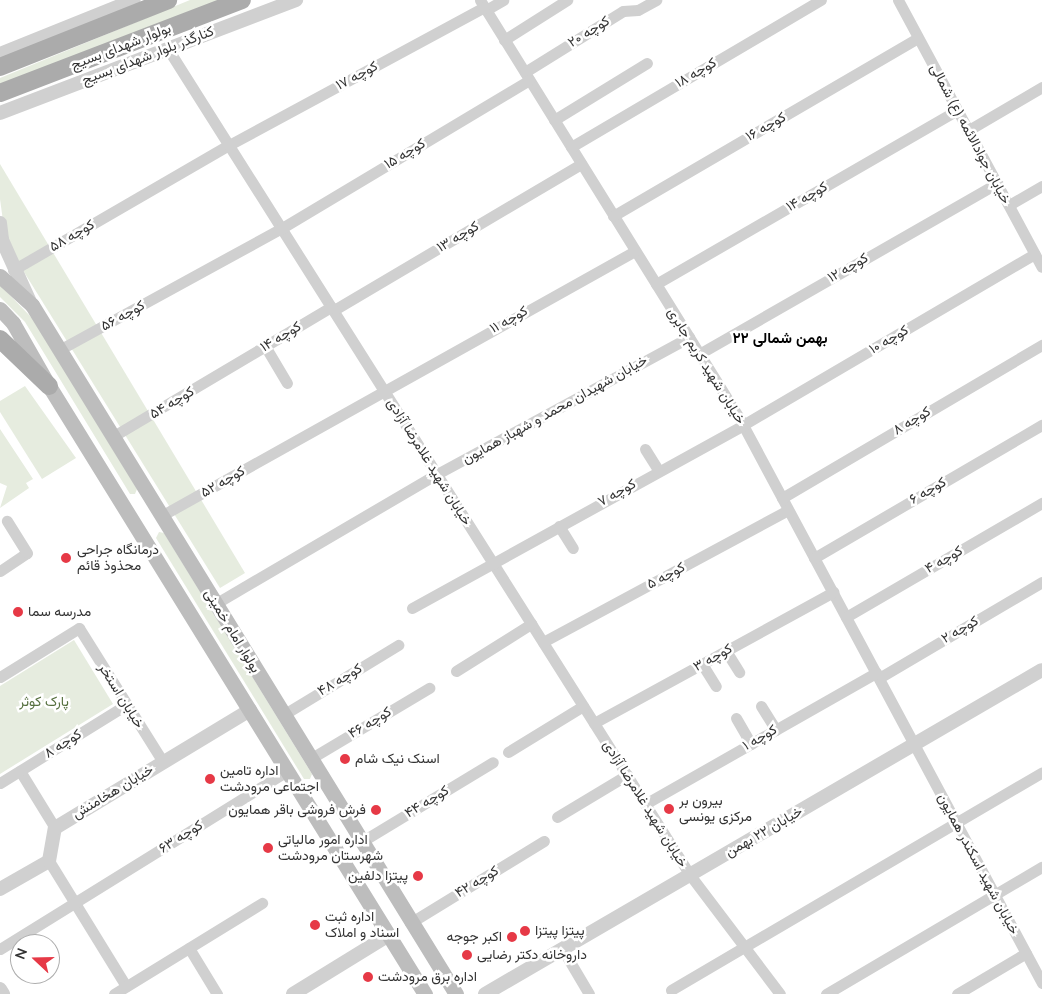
<!DOCTYPE html>
<html>
<head>
<meta charset="utf-8">
<style>
	body { margin:0 }
	#map { position:relative; width:1042px; height:994px; overflow:hidden; background:#fff; font-family:"Nunito Sans",Vazirmatn,sans-serif }
	div>[style] { position:absolute }
	[style*='--x'] { left:calc(var(--x)*1px); top:calc(var(--y)*1px); width:calc(var(--w)*1px); rotate:calc(var(--a)*1deg) }
	.green>* { inset:0; background:#e6ecdf }
	.minor>* { height:11px; margin:-5.5px; padding:0 5.5px; transform-origin:5.5px; border-radius:5.5px; background:#d0d0d0 }
	.tertiary>* { height:14px; margin:-7px; padding:0 7px; transform-origin:7px; border-radius:7px; background:#d0d0d0 }
	.secondary>* { height:15px; margin:-7.5px; padding:0 7.5px; transform-origin:7.5px; border-radius:7.5px; background:#bdbdbd }
	.primary>* { height:18px; margin:-9px; padding:0 9px; transform-origin:9px; border-radius:9px; background:#ababab }
	.dots>* { width:14px; height:14px; translate:-50% -50%; box-sizing:border-box; border:2px solid #fff; border-radius:50% }
	span { translate:-50% -50%; white-space:nowrap; text-align:center; line-height:1.15; -webkit-text-stroke:5px #fff; paint-order:stroke }
	.street-label { font-size:14px; color:#333 }
	.poi-label { font-size:14px; color:#333 }
	.left { translate:0 -50%; text-align:left }
	.right { translate:-100% -50%; text-align:right }
	.park-label { font-size:14px; color:#56703f }
	.neighbourhood-label { font-size:15px; color:#000; font-weight:700 }
	.north { position:absolute; left:10px; top:934px; width:50px; height:50px; box-sizing:border-box; background:#fff; border:1px solid #adadad; border-radius:50%; rotate:291deg; font-size:14px; font-weight:700; line-height:20px; text-align:center; color:#333 }
	.north::after { content:''; display:block; margin:auto; width:18px; height:22px; background:#e63946; clip-path:polygon(50% 0,100% 100%,50% 72%,0 100%) }
</style>
</head>
<body>
<div id="map">
	<div class="green">
		<div style="clip-path:polygon(190px 0,221px 0,0 89px,0 78px)"></div>
		<div style="clip-path:polygon(0 164px,245px 573px,220px 588px,6px 243px,0 199px)"></div>
		<div style="clip-path:polygon(0 285px,32px 318px,137px 489px,135px 494px,130px 494px,25px 322px,0 297px)"></div>
		<div style="clip-path:polygon(25px 386px,76px 458px,42px 479px,0 412px,0 401px)"></div>
		<div style="clip-path:polygon(0 429px,33px 479px,26px 483px,29px 488px,0 508px,7px 486px,0 483px)"></div>
		<div style="clip-path:polygon(159px 532px,164px 533px,312px 774px,310px 779px,304px 779px,156px 538px)"></div>
		<div style="clip-path:polygon(74px 640px,113px 704px,0 774px,0 686px)"></div>
	</div>
	<div class="minor">
		<div style="--x:480;--y:0;--w:500;--a:58.2"></div>
		<div style="--x:743;--y:425;--w:633;--a:61.82"></div>
		<div style="--x:898;--y:0;--w:303;--a:61.7"></div>
		<div style="--x:486;--y:10;--w:20;--a:-30"></div>
		<div style="--x:504;--y:40;--w:75;--a:-32.4"></div>
		<div style="--x:168;--y:49;--w:977;--a:57.71"></div>
		<div style="--x:690;--y:875;--w:149;--a:52.9"></div>
		<div style="--x:525;--y:72;--w:115;--a:-31.9"></div>
		<div style="--x:623;--y:11;--w:15;--a:-4"></div>
		<div style="--x:638;--y:10;--w:21;--a:-29"></div>
		<div style="--x:554;--y:120;--w:109;--a:-31.5"></div>
		<div style="--x:967;--y:131;--w:87;--a:-30.4"></div>
		<div style="--x:571;--y:147;--w:290;--a:-30.5"></div>
		<div style="--x:1009;--y:205;--w:38;--a:-30"></div>
		<div style="--x:613;--y:216;--w:353;--a:-30.3"></div>
		<div style="--x:13;--y:270;--w:250;--a:-30.1"></div>
		<div style="--x:229;--y:145;--w:290;--a:-28.4"></div>
		<div style="--x:656;--y:284;--w:348;--a:-30"></div>
		<div style="--x:334;--y:310;--w:287;--a:-30.6"></div>
		<div style="--x:265;--y:346;--w:43;--a:59.3"></div>
		<div style="--x:59;--y:350;--w:254;--a:-28.7"></div>
		<div style="--x:282;--y:228;--w:288;--a:-30.9"></div>
		<div style="--x:699;--y:354;--w:344;--a:-29.8"></div>
		<div style="--x:112;--y:437;--w:255;--a:-30.7"></div>
		<div style="--x:645;--y:449;--w:25;--a:58"></div>
		<div style="--x:782;--y:498;--w:302;--a:-30.5"></div>
		<div style="--x:161;--y:516;--w:543;--a:-29.21"></div>
		<div style="--x:559;--y:526;--w:26;--a:58"></div>
		<div style="--x:814;--y:558;--w:264;--a:-30.3"></div>
		<div style="--x:0;--y:571;--w:32;--a:-34"></div>
		<div style="--x:27;--y:553;--w:38;--a:-122"></div>
		<div style="--x:215;--y:604;--w:257;--a:-30.4"></div>
		<div style="--x:437;--y:474;--w:287;--a:-28.5"></div>
		<div style="--x:412;--y:608;--w:378;--a:-28.9"></div>
		<div style="--x:743;--y:425;--w:338;--a:-30.4"></div>
		<div style="--x:846;--y:617;--w:227;--a:-30.2"></div>
		<div style="--x:543;--y:642;--w:278;--a:-28.3"></div>
		<div style="--x:726;--y:651;--w:25;--a:58"></div>
		<div style="--x:702;--y:664;--w:26;--a:58"></div>
		<div style="--x:456;--y:671;--w:89;--a:-32.1"></div>
		<div style="--x:0;--y:677;--w:93;--a:-31.8"></div>
		<div style="--x:79;--y:628;--w:158;--a:57.9"></div>
		<div style="--x:879;--y:678;--w:189;--a:-30.5"></div>
		<div style="--x:761;--y:706;--w:28;--a:58"></div>
		<div style="--x:283;--y:715;--w:135;--a:-31.3"></div>
		<div style="--x:736;--y:718;--w:30;--a:60"></div>
		<div style="--x:594;--y:723;--w:273;--a:-28.7"></div>
		<div style="--x:508;--y:752;--w:88;--a:-31.5"></div>
		<div style="--x:310;--y:759;--w:139;--a:-30.8"></div>
		<div style="--x:20;--y:771;--w:67;--a:58.4"></div>
		<div style="--x:0;--y:783;--w:148;--a:-31.8"></div>
		<div style="--x:645;--y:804;--w:266;--a:-29.6"></div>
		<div style="--x:557;--y:817;--w:82;--a:-31"></div>
		<div style="--x:361;--y:842;--w:154;--a:-31.2"></div>
		<div style="--x:49;--y:861;--w:147;--a:58.4"></div>
		<div style="--x:410;--y:923;--w:157;--a:-31.5"></div>
		<div style="--x:189;--y:948;--w:54;--a:58.7"></div>
		<div style="--x:0;--y:949;--w:338;--a:-31.8"></div>
		<div style="--x:563;--y:950;--w:51;--a:59.4"></div>
		<div style="--x:671;--y:990;--w:430;--a:-30.4"></div>
		<div style="--x:114;--y:994;--w:174;--a:-31.6"></div>
		<div style="--x:826;--y:994;--w:251;--a:-30.5"></div>
		<div style="--x:957;--y:994;--w:80;--a:-30.7"></div>
	</div>
	<div class="tertiary">
		<div style="--x:0;--y:54;--w:144;--a:-21.9"></div>
		<div style="--x:0;--y:113;--w:317;--a:-20.9"></div>
		<div style="--x:0;--y:223;--w:17;--a:83"></div>
		<div style="--x:2;--y:240;--w:68;--a:65.7"></div>
		<div style="--x:0;--y:889;--w:56;--a:-29.7"></div>
		<div style="--x:49;--y:861;--w:34;--a:-80"></div>
		<div style="--x:55;--y:828;--w:228;--a:-31.2"></div>
		<div style="--x:0;--y:989;--w:6;--a:59"></div>
		<div style="--x:293;--y:994;--w:113;--a:-31.6"></div>
		<div style="--x:485;--y:994;--w:644;--a:-30.19"></div>
	</div>
	<div class="secondary">
		<div style="--x:0;--y:276;--w:43;--a:42.2"></div>
		<div style="--x:32;--y:305;--w:809;--a:58.39"></div>
		<div style="--x:0;--y:309;--w:19;--a:47"></div>
		<div style="--x:13;--y:323;--w:73;--a:60.3"></div>
		<div style="--x:49;--y:386;--w:715;--a:58.27"></div>
	</div>
	<div class="primary">
		<div style="--x:0;--y:67;--w:181;--a:-21.7"></div>
		<div style="--x:0;--y:93;--w:259;--a:-21"></div>
		<div style="--x:0;--y:339;--w:68;--a:43.8"></div>
	</div>
	<div class="dots">
		<div style="left:66px;top:558px;background:#e63946"></div>
		<div style="left:18px;top:612px;background:#e63946"></div>
		<div style="left:345px;top:759px;background:#e63946"></div>
		<div style="left:210px;top:779px;background:#e63946"></div>
		<div style="left:669px;top:809px;background:#e63946"></div>
		<div style="left:376px;top:810px;background:#e63946"></div>
		<div style="left:268px;top:848px;background:#e63946"></div>
		<div style="left:418px;top:876px;background:#e63946"></div>
		<div style="left:315px;top:925px;background:#e63946"></div>
		<div style="left:525px;top:931px;background:#e63946"></div>
		<div style="left:512px;top:937px;background:#e63946"></div>
		<div style="left:467px;top:955px;background:#e63946"></div>
		<div style="left:368px;top:977px;background:#e63946"></div>
	</div>
	<div class="street-label">
		<span style="left:589px;top:32px;rotate:-32deg">کوچه ۲۰</span>
		<span style="left:121px;top:47px;rotate:-21deg">بولوار شهدای بسیج</span>
		<span style="left:148px;top:56px;rotate:-21deg">کنارگذر بلوار شهدای بسیج</span>
		<span style="left:696px;top:73px;rotate:-30deg">کوچه ۱۸</span>
		<span style="left:357px;top:76px;rotate:-28deg">کوچه ۱۷</span>
		<span style="left:766px;top:127px;rotate:-30deg">کوچه ۱۶</span>
		<span style="left:970px;top:134px;rotate:62deg">خیابان جوادالائمه (ع) شمالی</span>
		<span style="left:405px;top:154px;rotate:-31deg">کوچه ۱۵</span>
		<span style="left:807px;top:197px;rotate:-30deg">کوچه ۱۴</span>
		<span style="left:72px;top:236px;rotate:-30deg">کوچه ۵۸</span>
		<span style="left:458px;top:237px;rotate:-31deg">کوچه ۱۳</span>
		<span style="left:848px;top:268px;rotate:-30deg">کوچه ۱۲</span>
		<span style="left:123px;top:316px;rotate:-29deg">کوچه ۵۶</span>
		<span style="left:509px;top:320px;rotate:-29deg">کوچه ۱۱</span>
		<span style="left:281px;top:337px;rotate:-31deg">کوچه ۱۴</span>
		<span style="left:889px;top:340px;rotate:-30deg">کوچه ۱۰</span>
		<span style="left:706px;top:366px;rotate:58deg">خیابان شهید کریم جابری</span>
		<span style="left:172px;top:403px;rotate:-31deg">کوچه ۵۴</span>
		<span style="left:555px;top:410px;rotate:-29deg">خیابان شهیدان محمد و شهباز همایون</span>
		<span style="left:912px;top:421px;rotate:-31deg">کوچه ۸</span>
		<span style="left:429px;top:462px;rotate:58deg">خیابان شهید غلامرضا آزادی</span>
		<span style="left:223px;top:482px;rotate:-30deg">کوچه ۵۲</span>
		<span style="left:928px;top:491px;rotate:-30deg">کوچه ۶</span>
		<span style="left:617px;top:493px;rotate:-29deg">کوچه ۷</span>
		<span style="left:944px;top:560px;rotate:-30deg">کوچه ۴</span>
		<span style="left:666px;top:576px;rotate:-28deg">کوچه ۵</span>
		<span style="left:960px;top:630px;rotate:-30deg">کوچه ۲</span>
		<span style="left:232px;top:631px;rotate:59deg">بولوار امام خمینی</span>
		<span style="left:713px;top:658px;rotate:-29deg">کوچه ۳</span>
		<span style="left:340px;top:680px;rotate:-31deg">کوچه ۴۸</span>
		<span style="left:121px;top:696px;rotate:58deg">خیابان استخر</span>
		<span style="left:370px;top:723px;rotate:-31deg">کوچه ۴۶</span>
		<span style="left:760px;top:738px;rotate:-30deg">کوچه ۱</span>
		<span style="left:63px;top:744px;rotate:-32deg">کوچه ۸</span>
		<span style="left:113px;top:792px;rotate:-31deg">خیابان هخامنش</span>
		<span style="left:427px;top:802px;rotate:-31deg">کوچه ۴۴</span>
		<span style="left:645px;top:804px;rotate:58deg">خیابان شهید غلامرضا آزادی</span>
		<span style="left:764px;top:832px;rotate:-30deg">خیابان ۲۲ بهمن</span>
		<span style="left:181px;top:837px;rotate:-32deg">کوچه ۶۳</span>
		<span style="left:978px;top:864px;rotate:62deg">خیابان شهید اسکندر همایون</span>
		<span style="left:477px;top:882px;rotate:-31deg">کوچه ۴۲</span>
	</div>
	<div class="poi-label">
		<span class="left" style="left:77px;top:558px">درمانگاه جراحی<br>محذوذ قائم</span>
		<span class="left" style="left:28px;top:612px">مدرسه سما</span>
		<span class="left" style="left:355px;top:759px">اسنک نیک شام</span>
		<span class="left" style="left:220px;top:779px">اداره تامین<br>اجتماعی مرودشت</span>
		<span class="left" style="left:679px;top:809px">بیرون بر<br>مرکزی یونسی</span>
		<span class="right" style="left:366px;top:810px">فرش فروشی باقر همایون</span>
		<span class="left" style="left:278px;top:848px">اداره امور مالیاتی<br>شهرستان مرودشت</span>
		<span class="right" style="left:408px;top:876px">پیتزا دلفین</span>
		<span class="left" style="left:325px;top:925px">اداره ثبت<br>اسناد و املاک</span>
		<span class="left" style="left:535px;top:931px">پیتزا پیتزا</span>
		<span class="right" style="left:502px;top:937px">اکبر جوجه</span>
		<span class="left" style="left:477px;top:955px">داروخانه دکتر رضایی</span>
		<span class="left" style="left:378px;top:977px">اداره برق مرودشت</span>
	</div>
	<div class="park-label">
		<span style="left:44px;top:702px">پارک کوثر</span>
	</div>
	<div class="neighbourhood-label">
		<span style="left:780px;top:339px">۲۲ بهمن شمالی</span>
	</div>
	<div class="north">N</div>
</div>
</body>
</html>
